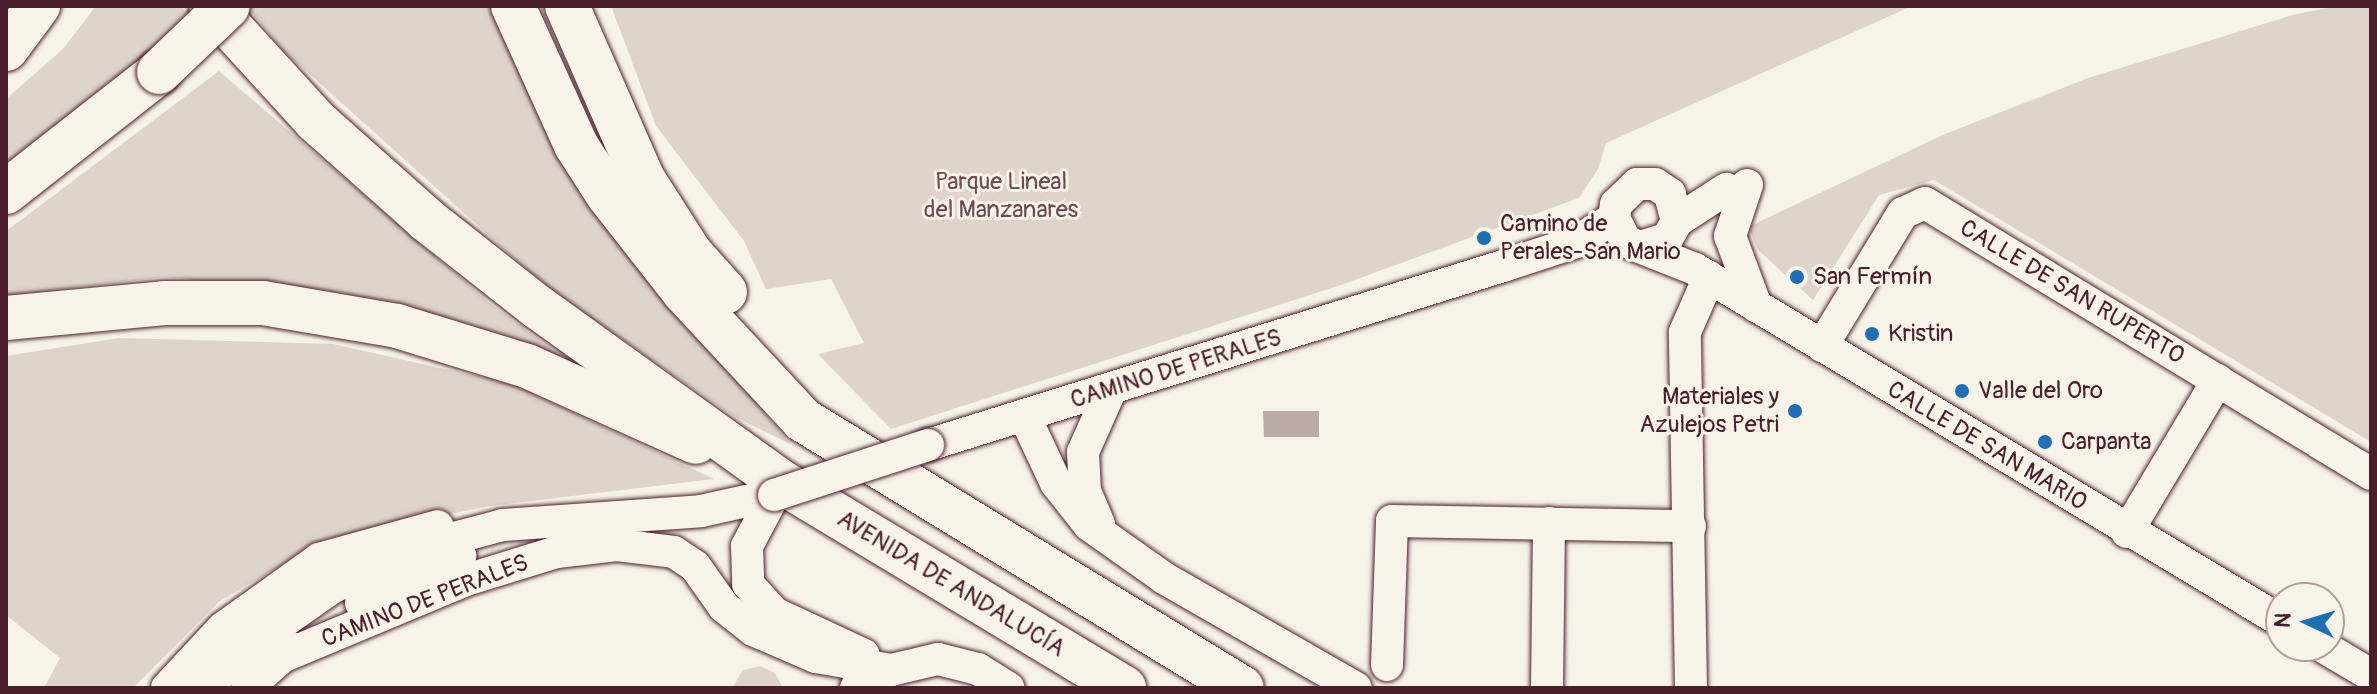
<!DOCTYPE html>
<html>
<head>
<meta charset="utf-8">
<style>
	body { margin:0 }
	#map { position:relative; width:2377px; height:694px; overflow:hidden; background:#f7f3e8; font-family:Pangolin,sans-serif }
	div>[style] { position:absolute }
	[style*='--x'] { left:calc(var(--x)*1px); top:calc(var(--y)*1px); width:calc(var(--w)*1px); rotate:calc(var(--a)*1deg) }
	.green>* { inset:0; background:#ded4cc }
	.water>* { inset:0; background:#bcaaa7 }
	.roads { filter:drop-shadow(0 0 2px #4a1f2b) drop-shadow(0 0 2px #4a1f2b) }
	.minor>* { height:32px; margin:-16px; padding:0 16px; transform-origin:16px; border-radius:16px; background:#f7f3e8 }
	.highway>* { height:44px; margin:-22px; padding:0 22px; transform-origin:22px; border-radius:22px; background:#f7f3e8 }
	.bridges { filter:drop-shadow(0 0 2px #4a1f2b) drop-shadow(0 0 2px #4a1f2b) }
	.minor-bridge>* { height:32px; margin:-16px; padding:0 16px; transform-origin:16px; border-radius:16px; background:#f7f3e8 }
	.highway-bridge>* { height:44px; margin:-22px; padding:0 22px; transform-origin:22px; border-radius:22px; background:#f7f3e8 }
	.dots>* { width:22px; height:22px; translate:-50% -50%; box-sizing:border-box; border:4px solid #f7f3e8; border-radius:50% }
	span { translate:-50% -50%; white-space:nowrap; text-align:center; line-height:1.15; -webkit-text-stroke:6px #f7f3e8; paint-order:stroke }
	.park-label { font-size:24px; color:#6f4c53 }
	.poi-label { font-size:24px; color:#4a1f2b }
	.left { translate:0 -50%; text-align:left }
	.right { translate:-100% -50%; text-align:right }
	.street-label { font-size:24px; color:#4a1f2b }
	.frame { position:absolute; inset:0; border:8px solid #4a1f2b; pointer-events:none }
	.north { position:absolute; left:2265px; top:582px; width:80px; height:80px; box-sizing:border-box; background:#f7f3e8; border:2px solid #b29e9c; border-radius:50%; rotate:274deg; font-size:22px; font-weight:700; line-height:32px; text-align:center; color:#4a1f2b }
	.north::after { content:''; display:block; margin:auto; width:28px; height:36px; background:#1f6fb2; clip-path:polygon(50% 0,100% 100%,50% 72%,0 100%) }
</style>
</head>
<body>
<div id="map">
	<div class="green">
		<div style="clip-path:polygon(96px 6px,180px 6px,187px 13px,108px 93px,6px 167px,6px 99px,63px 49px)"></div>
		<div style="clip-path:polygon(247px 6px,490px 6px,547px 128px,658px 285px,790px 444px,735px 417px,544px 285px,284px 51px)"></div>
		<div style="clip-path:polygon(611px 6px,1912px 6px,1606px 143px,1598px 169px,1579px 198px,1341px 285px,891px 429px,818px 354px,864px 343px,831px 279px,766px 289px,744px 241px,656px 126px)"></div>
		<div style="clip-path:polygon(2339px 6px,2371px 6px,2371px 442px,1934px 180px,1879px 195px,1813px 300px,1758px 250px,1748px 227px,1945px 134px,2088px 78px,2296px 14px)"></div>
		<div style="clip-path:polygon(219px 71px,491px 304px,566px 360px,484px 330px,344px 293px,164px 277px,6px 296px,6px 231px)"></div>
		<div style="clip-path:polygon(119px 338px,333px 344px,512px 384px,714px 479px,490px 506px,328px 538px,220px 601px,133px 688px,44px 688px,60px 658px,6px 615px,6px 356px)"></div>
		<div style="clip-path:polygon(760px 666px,775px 673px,783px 688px,732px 688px,743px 670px)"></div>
	</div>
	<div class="water">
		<div style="clip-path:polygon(1263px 411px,1319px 411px,1319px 437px,1264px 437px)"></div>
	</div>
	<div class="roads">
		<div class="minor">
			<div style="--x:1747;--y:185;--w:54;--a:108.4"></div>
			<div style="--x:1730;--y:236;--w:75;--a:69.6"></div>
			<div style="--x:1677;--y:221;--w:59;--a:-33.1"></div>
			<div style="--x:1640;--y:247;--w:28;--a:-17"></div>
			<div style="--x:1667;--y:239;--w:21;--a:-61"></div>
			<div style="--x:1677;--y:221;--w:28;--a:-105"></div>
			<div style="--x:1670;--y:194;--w:18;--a:-146"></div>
			<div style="--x:1655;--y:184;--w:18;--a:180"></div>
			<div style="--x:1637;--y:184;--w:29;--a:136"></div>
			<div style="--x:1616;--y:204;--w:14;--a:98"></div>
			<div style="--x:1614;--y:218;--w:25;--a:63"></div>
			<div style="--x:1625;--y:240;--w:8;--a:30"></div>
			<div style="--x:1632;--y:244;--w:68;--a:21.6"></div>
			<div style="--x:1695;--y:269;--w:684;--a:30.99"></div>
			<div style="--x:1822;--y:346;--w:156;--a:-58.7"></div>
			<div style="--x:1903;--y:213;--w:24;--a:-24"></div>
			<div style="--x:1925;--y:203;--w:522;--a:31.28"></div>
			<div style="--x:1024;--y:415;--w:75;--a:64.8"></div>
			<div style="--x:1056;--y:483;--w:53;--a:51.8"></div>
			<div style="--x:1089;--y:525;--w:92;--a:35.2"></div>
			<div style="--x:1164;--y:578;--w:221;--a:29.8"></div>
			<div style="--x:928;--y:445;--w:602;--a:-17.29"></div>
			<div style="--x:1503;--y:266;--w:77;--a:-18.2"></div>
			<div style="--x:1576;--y:242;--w:45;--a:-32.3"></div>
			<div style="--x:774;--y:495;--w:58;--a:117.9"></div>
			<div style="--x:747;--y:546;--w:38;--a:88"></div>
			<div style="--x:748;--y:584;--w:39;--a:48"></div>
			<div style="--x:774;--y:613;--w:99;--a:25"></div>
			<div style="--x:1099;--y:524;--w:36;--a:-113"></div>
			<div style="--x:1085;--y:491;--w:39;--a:-93"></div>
			<div style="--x:1083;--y:452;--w:69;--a:-66"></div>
			<div style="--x:2127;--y:532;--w:177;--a:-59.1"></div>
			<div style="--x:361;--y:603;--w:110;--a:-25.4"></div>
			<div style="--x:2322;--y:646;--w:57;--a:30.6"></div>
			<div style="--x:277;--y:659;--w:205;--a:-22.7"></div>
			<div style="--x:466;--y:580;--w:95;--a:-17.1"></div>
			<div style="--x:557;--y:552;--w:60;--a:-6.7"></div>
			<div style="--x:617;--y:545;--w:57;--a:7"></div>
			<div style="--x:674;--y:552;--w:25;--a:34"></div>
			<div style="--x:695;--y:566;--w:50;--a:54.7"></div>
			<div style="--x:724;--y:607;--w:37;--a:38"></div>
			<div style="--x:753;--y:630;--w:69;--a:23.2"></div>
			<div style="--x:816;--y:657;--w:76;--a:9.8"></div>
			<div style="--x:1387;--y:665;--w:144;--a:-88"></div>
			<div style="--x:1392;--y:521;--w:298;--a:1"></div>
			<div style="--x:167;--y:688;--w:82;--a:-47"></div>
			<div style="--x:223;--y:628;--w:118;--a:-35.7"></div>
			<div style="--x:319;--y:559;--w:123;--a:-15.5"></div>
			<div style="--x:206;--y:688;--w:52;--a:-45.8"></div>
			<div style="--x:242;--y:651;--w:111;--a:-35.1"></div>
			<div style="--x:333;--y:587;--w:111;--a:-23.3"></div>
			<div style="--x:435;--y:543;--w:70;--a:-14.8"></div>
			<div style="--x:503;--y:525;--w:198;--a:-4"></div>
			<div style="--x:701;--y:511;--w:75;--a:-12.4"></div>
			<div style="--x:247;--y:688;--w:60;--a:-41.6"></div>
			<div style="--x:856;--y:688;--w:39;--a:-27"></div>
			<div style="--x:891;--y:670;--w:48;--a:-13.2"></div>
			<div style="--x:938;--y:659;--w:41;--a:14"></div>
			<div style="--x:978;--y:669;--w:36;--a:32"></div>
			<div style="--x:1547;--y:688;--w:165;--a:-89.3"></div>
			<div style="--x:1691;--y:688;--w:356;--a:-91"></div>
			<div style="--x:1685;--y:332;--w:60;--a:-66.4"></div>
		</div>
		<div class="highway">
			<div style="--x:211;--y:6;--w:156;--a:47.6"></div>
			<div style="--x:316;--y:121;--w:149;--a:41.7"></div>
			<div style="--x:427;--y:220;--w:142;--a:38.2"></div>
			<div style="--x:539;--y:308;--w:294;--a:35.7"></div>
			<div style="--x:778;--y:480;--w:404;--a:31"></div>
			<div style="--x:513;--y:6;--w:153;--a:65.6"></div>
			<div style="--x:576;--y:145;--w:59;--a:57.4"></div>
			<div style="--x:608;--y:195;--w:123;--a:51.9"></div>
			<div style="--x:684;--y:292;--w:175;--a:47.1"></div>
			<div style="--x:803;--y:420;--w:514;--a:31.4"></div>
			<div style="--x:567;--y:6;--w:189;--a:66.3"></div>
			<div style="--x:643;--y:179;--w:89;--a:57.4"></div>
			<div style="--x:691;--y:254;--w:51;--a:48.2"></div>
			<div style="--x:6;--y:49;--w:54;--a:-53.3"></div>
			<div style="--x:6;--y:192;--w:194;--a:-38.1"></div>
			<div style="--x:6;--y:318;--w:159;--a:-5.4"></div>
			<div style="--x:164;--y:303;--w:99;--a:0"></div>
			<div style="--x:263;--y:303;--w:136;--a:9.7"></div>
			<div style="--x:397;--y:326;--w:136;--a:17.1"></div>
			<div style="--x:527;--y:366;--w:185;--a:24.2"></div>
		</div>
	</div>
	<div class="bridges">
		<div class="minor-bridge">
			<div style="--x:774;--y:495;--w:162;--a:-18"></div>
		</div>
		<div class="highway-bridge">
			<div style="--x:159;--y:72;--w:95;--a:-43.7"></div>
		</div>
	</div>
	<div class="dots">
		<div style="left:1484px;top:238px;background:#1f6fb2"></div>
		<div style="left:1797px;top:277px;background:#1f6fb2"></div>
		<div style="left:1872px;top:334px;background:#1f6fb2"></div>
		<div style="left:1962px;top:391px;background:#1f6fb2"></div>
		<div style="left:1795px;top:411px;background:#1f6fb2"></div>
		<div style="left:2045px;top:442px;background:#1f6fb2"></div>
	</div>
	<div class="park-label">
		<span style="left:1001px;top:196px">Parque Lineal<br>del Manzanares</span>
	</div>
	<div class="poi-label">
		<span class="left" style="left:1500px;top:238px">Camino de<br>Perales-San Mario</span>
		<span class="left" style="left:1813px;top:277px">San Fermín</span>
		<span class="left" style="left:1888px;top:334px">Kristin</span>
		<span class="left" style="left:1978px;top:391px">Valle del Oro</span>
		<span class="right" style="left:1779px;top:411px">Materiales y<br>Azulejos Petri</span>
		<span class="left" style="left:2061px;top:442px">Carpanta</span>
	</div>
	<div class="street-label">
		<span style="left:2072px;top:292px;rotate:31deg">CALLE DE SAN RUPERTO</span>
		<span style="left:1176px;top:369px;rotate:-17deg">CAMINO DE PERALES</span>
		<span style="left:1987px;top:446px;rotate:31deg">CALLE DE SAN MARIO</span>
		<span style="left:951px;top:584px;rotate:31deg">AVENIDA DE ANDALUCÍA</span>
		<span style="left:425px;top:601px;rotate:-21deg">CAMINO DE PERALES</span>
	</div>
	<div class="frame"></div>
	<div class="north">N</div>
</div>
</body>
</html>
